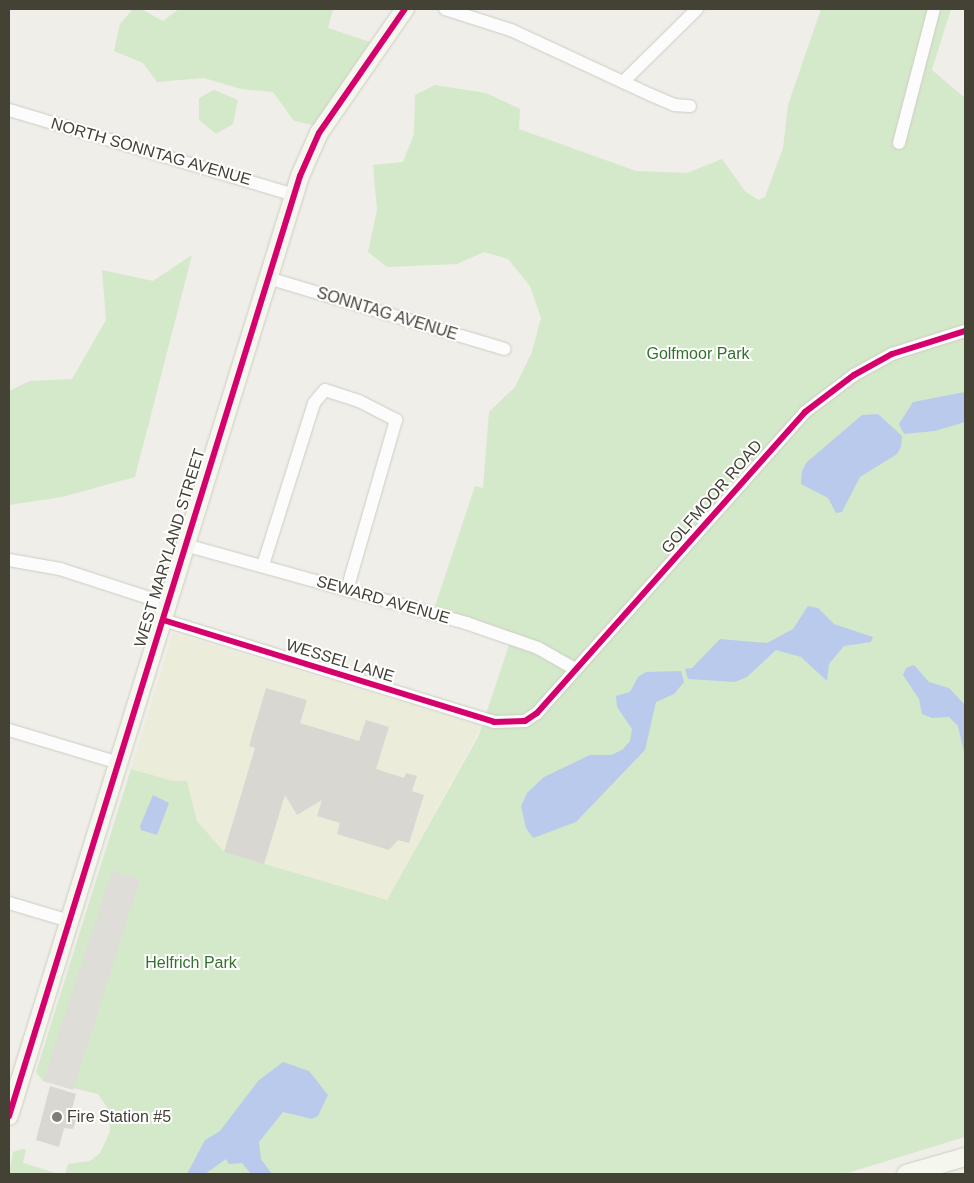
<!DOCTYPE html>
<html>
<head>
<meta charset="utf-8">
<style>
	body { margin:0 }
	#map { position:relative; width:974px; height:1183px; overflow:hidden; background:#efeee8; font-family:Helvetica,sans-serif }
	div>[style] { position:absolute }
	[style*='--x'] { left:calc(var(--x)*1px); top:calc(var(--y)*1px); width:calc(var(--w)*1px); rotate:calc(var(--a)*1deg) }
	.education>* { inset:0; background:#ececda }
	.green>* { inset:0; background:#d4e9c9 }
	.parking>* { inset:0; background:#deddd8 }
	.water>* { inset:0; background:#bacaec }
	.building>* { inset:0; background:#d8d7d1 }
	.roads { filter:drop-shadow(0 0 1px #cdccc6) drop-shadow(0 0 1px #cdccc6) }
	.street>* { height:12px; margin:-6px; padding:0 6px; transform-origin:6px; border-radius:6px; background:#fdfcfc }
	.secondary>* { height:18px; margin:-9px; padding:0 9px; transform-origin:9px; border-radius:9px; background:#f5f6ed }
	.cycleway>* { height:6px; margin:-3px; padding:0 3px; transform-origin:3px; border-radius:3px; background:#d6006c }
	.dots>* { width:14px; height:14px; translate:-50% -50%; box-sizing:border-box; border:2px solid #fff; border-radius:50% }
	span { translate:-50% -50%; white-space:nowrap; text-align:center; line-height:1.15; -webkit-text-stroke:4px #fff; paint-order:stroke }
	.street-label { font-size:16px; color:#444235 }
	.park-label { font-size:16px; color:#32732b }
	.poi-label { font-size:16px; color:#444235 }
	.left { translate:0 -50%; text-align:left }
	.frame { position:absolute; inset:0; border:10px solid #444235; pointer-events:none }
</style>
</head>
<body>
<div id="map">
	<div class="education">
		<div style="clip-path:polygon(173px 633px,482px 726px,387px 900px,224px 852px,197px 821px,187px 781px,173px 781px,131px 769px)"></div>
	</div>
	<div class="green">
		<div style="clip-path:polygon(133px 9px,141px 9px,163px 21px,179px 9px,333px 9px,328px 28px,370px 42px,314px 125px,294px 121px,273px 92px,241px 89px,204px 78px,157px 82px,143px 63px,114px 51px,120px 24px)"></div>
		<div style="clip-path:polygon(821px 9px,951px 9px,932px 70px,965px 98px,965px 1137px,844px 1174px,65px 1174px,68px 1164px,90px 1161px,100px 1153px,110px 1132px,109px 1110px,98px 1094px,43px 1081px,36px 1072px,131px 769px,173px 781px,187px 781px,197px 821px,224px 852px,387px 900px,479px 735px,513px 633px,435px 606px,475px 486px,483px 488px,489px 412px,515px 387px,532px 352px,541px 318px,530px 286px,508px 259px,484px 252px,457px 264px,387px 267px,368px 252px,377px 210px,373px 165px,403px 162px,414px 134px,415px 95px,435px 85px,486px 93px,520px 109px,519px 129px,636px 171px,687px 173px,722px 159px,745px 191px,758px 200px,765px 197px,783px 148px,788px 105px)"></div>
		<div style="clip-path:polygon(214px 90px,238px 100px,233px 124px,216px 134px,199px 120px,199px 98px)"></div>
		<div style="clip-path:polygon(192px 255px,135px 477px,62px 497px,9px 505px,9px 391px,30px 381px,72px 379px,106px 320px,102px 270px,153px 281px)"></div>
		<div style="clip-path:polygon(22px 1149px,26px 1150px,23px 1163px,59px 1174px,9px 1174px,13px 1152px)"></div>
	</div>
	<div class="parking">
		<div style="clip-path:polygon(112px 871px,140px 879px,73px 1090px,43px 1081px)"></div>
	</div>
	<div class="water">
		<div style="clip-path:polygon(965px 392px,965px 422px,935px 431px,904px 434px,899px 424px,913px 402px)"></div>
		<div style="clip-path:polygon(878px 414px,902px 436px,901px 447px,897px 454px,860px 477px,842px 512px,836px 513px,828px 498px,801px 484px,802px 471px,807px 462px,862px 415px)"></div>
		<div style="clip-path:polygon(808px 606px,818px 608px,834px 624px,873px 637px,871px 642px,844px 646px,829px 664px,827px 681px,801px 657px,776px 650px,747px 677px,735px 682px,688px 679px,685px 669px,692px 668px,720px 639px,767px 643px,793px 629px)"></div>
		<div style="clip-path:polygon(914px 665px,929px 682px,949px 688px,965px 705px,965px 757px,958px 726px,949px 717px,932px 718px,922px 714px,919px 699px,903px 675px,906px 668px)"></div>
		<div style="clip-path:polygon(681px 671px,684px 682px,674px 694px,656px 702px,645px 750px,576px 822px,533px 838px,526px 828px,521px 806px,527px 793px,544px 777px,590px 755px,611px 755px,622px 750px,630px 741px,632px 729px,617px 707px,616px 696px,630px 692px,638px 677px,646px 672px)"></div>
		<div style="clip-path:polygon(153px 795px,169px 803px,157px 835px,141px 830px,140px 826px)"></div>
		<div style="clip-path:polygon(283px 1062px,309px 1071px,328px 1095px,318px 1116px,312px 1119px,283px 1112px,259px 1142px,261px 1159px,272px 1174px,251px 1174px,242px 1163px,229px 1164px,226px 1159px,205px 1174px,187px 1174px,205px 1140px,220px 1131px,258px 1081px)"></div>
	</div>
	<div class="building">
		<div style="clip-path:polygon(266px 688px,307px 700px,300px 723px,359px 741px,366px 720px,389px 727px,376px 769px,404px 778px,406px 773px,417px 776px,412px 791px,424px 795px,409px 843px,398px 840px,389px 850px,337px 834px,340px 823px,317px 816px,322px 800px,297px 815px,285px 795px,264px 864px,224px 852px,255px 748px,249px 746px)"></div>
		<div style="clip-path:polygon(50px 1086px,76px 1094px,70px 1116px,77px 1118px,73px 1129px,64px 1128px,59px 1147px,36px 1140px)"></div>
	</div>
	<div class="roads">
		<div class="street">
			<div style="--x:445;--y:9;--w:69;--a:17.7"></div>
			<div style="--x:511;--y:30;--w:154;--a:24.9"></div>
			<div style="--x:651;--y:95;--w:25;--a:23"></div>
			<div style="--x:674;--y:105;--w:16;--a:4"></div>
			<div style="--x:623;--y:82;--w:104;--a:-44.6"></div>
			<div style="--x:9;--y:110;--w:297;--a:16.6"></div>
			<div style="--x:899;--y:143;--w:138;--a:-75.4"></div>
			<div style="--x:268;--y:278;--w:247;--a:16.7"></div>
			<div style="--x:185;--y:545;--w:292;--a:15.5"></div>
			<div style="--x:466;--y:623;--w:76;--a:19.1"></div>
			<div style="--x:538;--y:648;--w:43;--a:29.6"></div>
			<div style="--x:9;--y:560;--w:52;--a:10"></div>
			<div style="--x:60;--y:569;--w:114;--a:18"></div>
			<div style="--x:263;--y:565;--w:170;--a:-72.5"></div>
			<div style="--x:314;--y:403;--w:17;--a:-50"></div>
			<div style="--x:325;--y:390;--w:36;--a:18"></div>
			<div style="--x:359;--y:401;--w:42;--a:27.2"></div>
			<div style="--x:396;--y:420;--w:177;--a:106.1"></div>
			<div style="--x:163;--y:620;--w:346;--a:17.1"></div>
			<div style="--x:494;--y:722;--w:31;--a:-2"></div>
			<div style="--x:525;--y:721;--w:14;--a:-34"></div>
			<div style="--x:537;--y:713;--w:403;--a:-48.3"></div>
			<div style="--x:805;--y:412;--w:61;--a:-37.1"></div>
			<div style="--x:854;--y:375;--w:43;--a:-28.9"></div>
			<div style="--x:892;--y:354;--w:77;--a:-17.5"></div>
			<div style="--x:9;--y:730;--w:115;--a:16.7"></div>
			<div style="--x:9;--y:903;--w:63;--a:16.7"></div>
		</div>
		<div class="secondary">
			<div style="--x:9;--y:1116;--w:984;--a:-72.8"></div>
			<div style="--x:300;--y:176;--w:47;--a:-66.2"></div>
			<div style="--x:319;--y:133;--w:151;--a:-55.3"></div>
			<div style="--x:906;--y:1174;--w:61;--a:-16.1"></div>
		</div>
	</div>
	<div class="cycleway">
		<div style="--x:163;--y:620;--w:346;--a:17.1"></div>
		<div style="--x:494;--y:722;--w:31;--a:-2"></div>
		<div style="--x:525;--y:721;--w:14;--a:-34"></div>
		<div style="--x:537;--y:713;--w:403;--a:-48.3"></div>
		<div style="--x:805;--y:412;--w:61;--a:-37.1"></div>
		<div style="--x:854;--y:375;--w:43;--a:-28.9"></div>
		<div style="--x:892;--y:354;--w:77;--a:-17.5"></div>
		<div style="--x:9;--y:1116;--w:984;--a:-72.8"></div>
		<div style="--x:300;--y:176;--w:47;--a:-66.2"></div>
		<div style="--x:319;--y:133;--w:151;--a:-55.3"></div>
	</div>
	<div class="dots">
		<div style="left:57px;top:1117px;background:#807e74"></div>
	</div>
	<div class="street-label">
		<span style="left:151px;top:152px;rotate:16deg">NORTH SONNTAG AVENUE</span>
		<span style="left:387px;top:314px;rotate:17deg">SONNTAG AVENUE</span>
		<span style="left:712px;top:497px;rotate:-49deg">GOLFMOOR ROAD</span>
		<span style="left:170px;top:548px;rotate:-73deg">WEST MARYLAND STREET</span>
		<span style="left:383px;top:600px;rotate:16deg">SEWARD AVENUE</span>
		<span style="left:340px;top:661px;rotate:17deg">WESSEL LANE</span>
	</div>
	<div class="park-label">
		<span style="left:698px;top:354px">Golfmoor Park</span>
		<span style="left:191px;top:963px">Helfrich Park</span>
	</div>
	<div class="poi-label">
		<span class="left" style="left:67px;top:1117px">Fire Station #5</span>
	</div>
	<div class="frame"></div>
</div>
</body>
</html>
